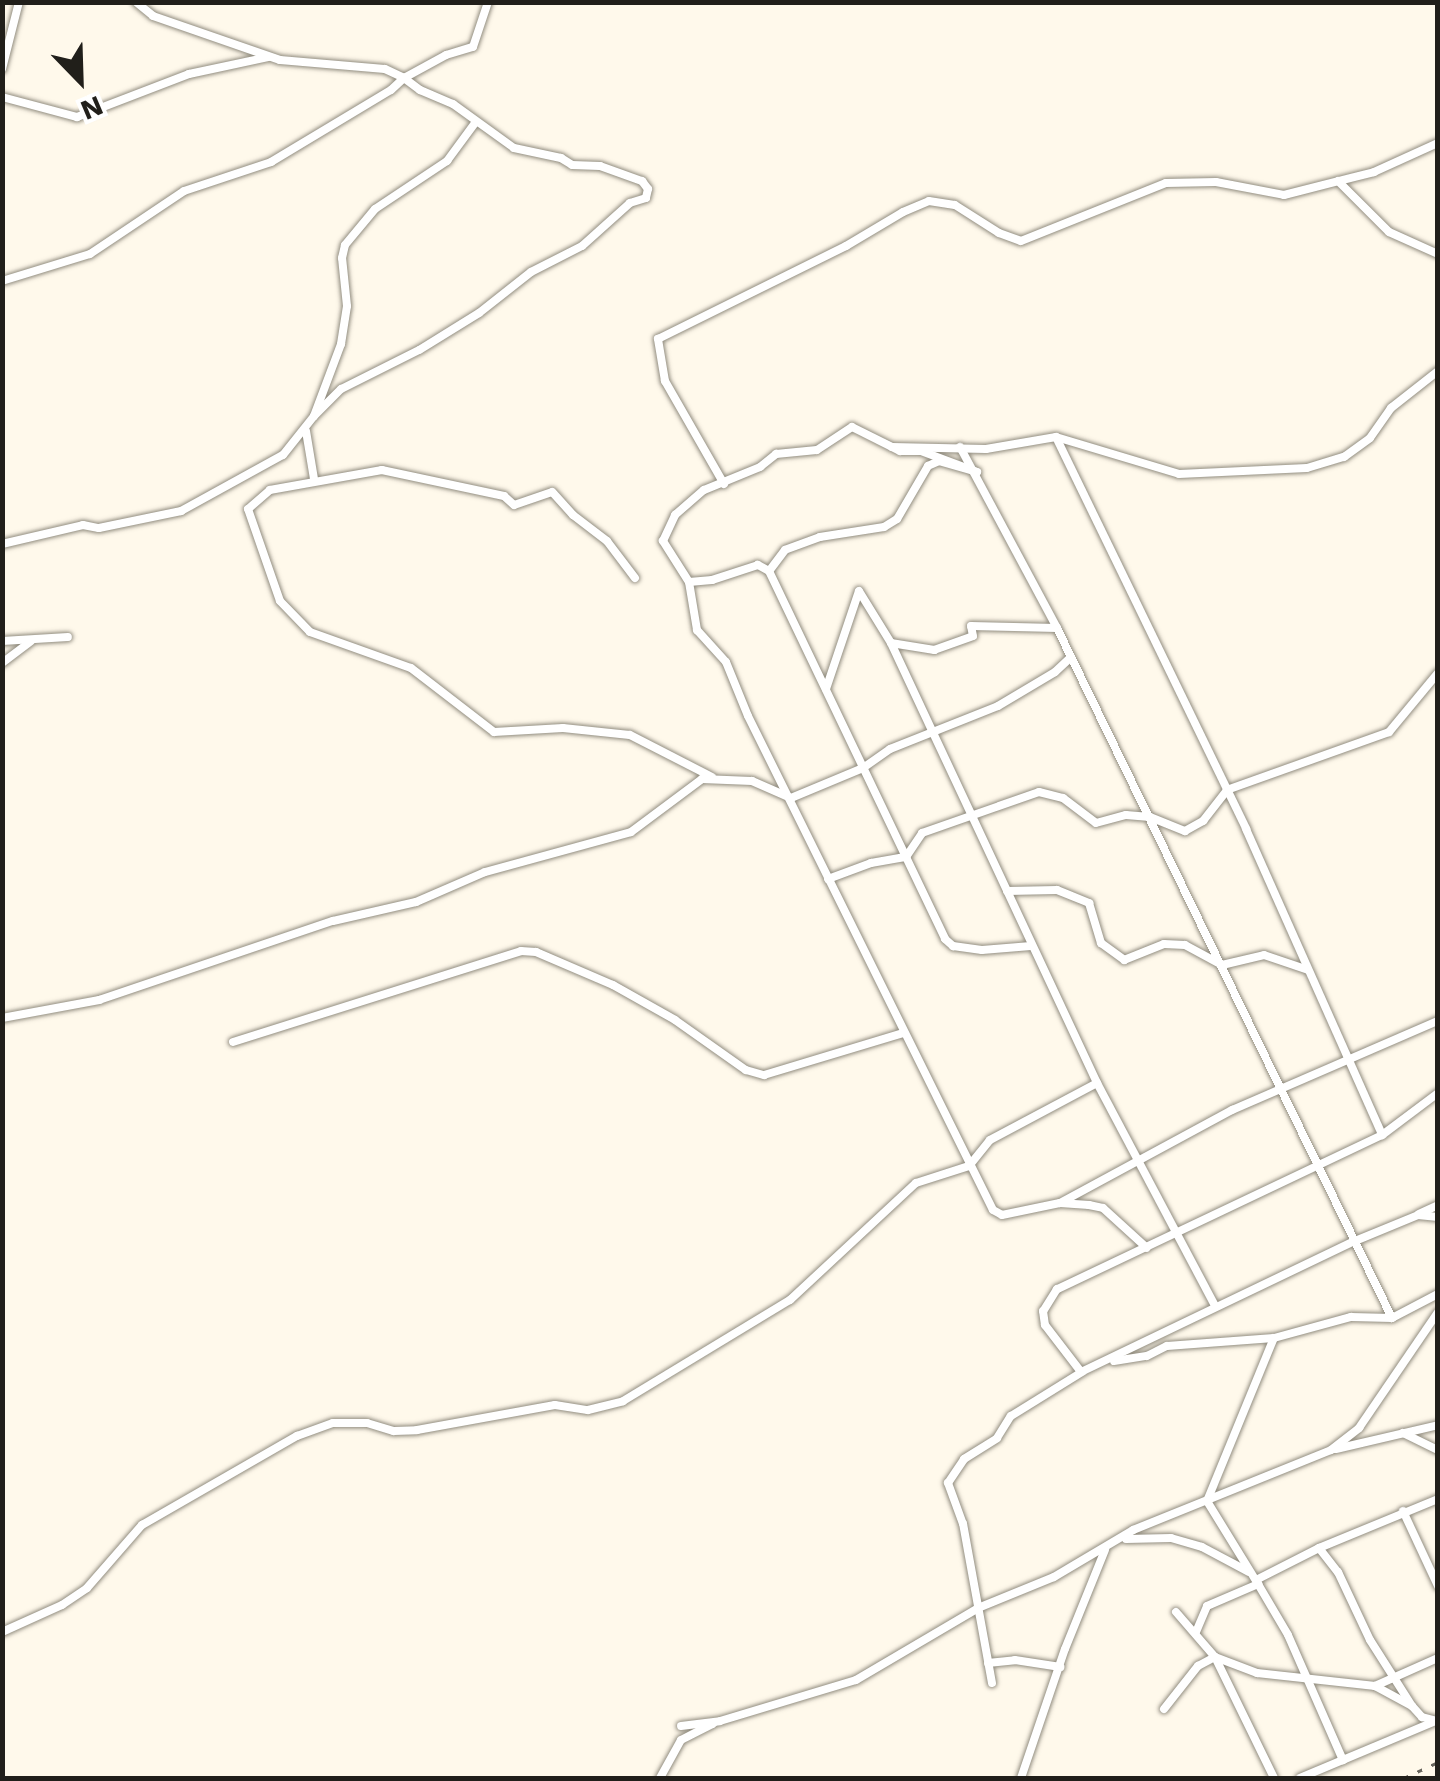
<!DOCTYPE html>
<html>
<head>
<meta charset="utf-8">
<style>
	body { margin:0 }
	#map { position:relative; width:1440px; height:1781px; overflow:hidden; background:#fff9eb; font-family:"Work Sans",sans-serif }
	div>[style] { position:absolute }
	[style*='--x'] { left:calc(var(--x)*1px); top:calc(var(--y)*1px); width:calc(var(--w)*1px); rotate:calc(var(--a)*1deg) }
	.roads { filter:drop-shadow(0 0 2px #928d80) drop-shadow(0 0 2px #928d80) }
	.street>* { height:8px; margin:-4px; padding:0 4px; transform-origin:4px; border-radius:4px; background:#fff }
	.rail>* { height:2.5px; margin-top:-1.25px; transform-origin:0; background:repeating-linear-gradient(90deg,#67645c 0 5px,transparent 0 15px) }
	span { translate:-50% -50%; white-space:nowrap; text-align:center; line-height:1.15; -webkit-text-stroke:9px #fff; paint-order:stroke }
	.frame { position:absolute; inset:0; border:5px solid #211f1a; pointer-events:none }
	.north { position:absolute; left:30px; top:30px; width:100px; height:100px; -webkit-text-stroke:8px #fff; paint-order:stroke; rotate:157deg; font-size:28px; font-weight:700; line-height:40px; text-align:center; color:#211f1a }
	.north::after { content:''; display:block; margin:auto; width:35px; height:45px; background:#211f1a; clip-path:polygon(50% 0,100% 100%,50% 72%,0 100%) }
</style>
</head>
<body>
<div id="map">
	<div class="roads">
		<div class="street">
			<div style="--x:136;--y:2;--w:22;--a:39"></div>
			<div style="--x:153;--y:16;--w:134;--a:19.1"></div>
			<div style="--x:280;--y:60;--w:105;--a:4.9"></div>
			<div style="--x:385;--y:69;--w:21;--a:25"></div>
			<div style="--x:404;--y:78;--w:48;--a:-28.7"></div>
			<div style="--x:446;--y:55;--w:28;--a:-17"></div>
			<div style="--x:473;--y:47;--w:47;--a:-71.6"></div>
			<div style="--x:2;--y:69;--w:69;--a:-75.8"></div>
			<div style="--x:2;--y:97;--w:78;--a:14.9"></div>
			<div style="--x:77;--y:117;--w:120;--a:-21"></div>
			<div style="--x:189;--y:74;--w:82;--a:-12"></div>
			<div style="--x:1338;--y:181;--w:72;--a:45"></div>
			<div style="--x:1389;--y:232;--w:54;--a:24.2"></div>
			<div style="--x:2;--y:281;--w:92;--a:-17.1"></div>
			<div style="--x:90;--y:254;--w:113;--a:-33.8"></div>
			<div style="--x:184;--y:191;--w:92;--a:-18.4"></div>
			<div style="--x:271;--y:162;--w:140;--a:-31"></div>
			<div style="--x:391;--y:90;--w:18;--a:-43"></div>
			<div style="--x:404;--y:78;--w:20;--a:37"></div>
			<div style="--x:420;--y:90;--w:36;--a:23"></div>
			<div style="--x:453;--y:104;--w:75;--a:35.8"></div>
			<div style="--x:514;--y:148;--w:48;--a:12"></div>
			<div style="--x:561;--y:158;--w:13;--a:32"></div>
			<div style="--x:572;--y:165;--w:28;--a:2"></div>
			<div style="--x:600;--y:166;--w:45;--a:19.7"></div>
			<div style="--x:642;--y:181;--w:10;--a:53"></div>
			<div style="--x:648;--y:189;--w:9;--a:103"></div>
			<div style="--x:646;--y:198;--w:17;--a:163"></div>
			<div style="--x:630;--y:203;--w:64;--a:138.1"></div>
			<div style="--x:582;--y:246;--w:57;--a:153"></div>
			<div style="--x:531;--y:272;--w:66;--a:141.7"></div>
			<div style="--x:479;--y:313;--w:70;--a:148.3"></div>
			<div style="--x:419;--y:350;--w:87;--a:153.4"></div>
			<div style="--x:341;--y:389;--w:38;--a:135"></div>
			<div style="--x:852;--y:427;--w:54;--a:26.6"></div>
			<div style="--x:900;--y:451;--w:21;--a:0"></div>
			<div style="--x:921;--y:451;--w:60;--a:20.6"></div>
			<div style="--x:977;--y:472;--w:40;--a:-164"></div>
			<div style="--x:939;--y:461;--w:12;--a:156"></div>
			<div style="--x:928;--y:466;--w:61;--a:120.3"></div>
			<div style="--x:897;--y:519;--w:15;--a:148"></div>
			<div style="--x:884;--y:527;--w:65;--a:171.1"></div>
			<div style="--x:820;--y:537;--w:37;--a:160"></div>
			<div style="--x:785;--y:550;--w:26;--a:127"></div>
			<div style="--x:769;--y:571;--w:13;--a:-151"></div>
			<div style="--x:758;--y:565;--w:48;--a:161.9"></div>
			<div style="--x:712;--y:580;--w:23;--a:175"></div>
			<div style="--x:689;--y:582;--w:49;--a:-122.4"></div>
			<div style="--x:663;--y:541;--w:29;--a:-65"></div>
			<div style="--x:675;--y:515;--w:38;--a:-41"></div>
			<div style="--x:704;--y:490;--w:61;--a:-22.3"></div>
			<div style="--x:760;--y:467;--w:21;--a:-39"></div>
			<div style="--x:776;--y:454;--w:41;--a:-5.6"></div>
			<div style="--x:817;--y:450;--w:42;--a:-33.3"></div>
			<div style="--x:306;--y:431;--w:49;--a:80.5"></div>
			<div style="--x:1056;--y:437;--w:436;--a:64.1"></div>
			<div style="--x:1246;--y:829;--w:335;--a:66"></div>
			<div style="--x:892;--y:447;--w:94;--a:1.2"></div>
			<div style="--x:986;--y:449;--w:71;--a:-9.7"></div>
			<div style="--x:1056;--y:437;--w:128;--a:16.7"></div>
			<div style="--x:1179;--y:474;--w:128;--a:-2.7"></div>
			<div style="--x:1307;--y:468;--w:39;--a:-17"></div>
			<div style="--x:1344;--y:457;--w:32;--a:-36"></div>
			<div style="--x:1370;--y:438;--w:37;--a:-55"></div>
			<div style="--x:1391;--y:408;--w:60;--a:-38.2"></div>
			<div style="--x:960;--y:447;--w:205;--a:61.8"></div>
			<div style="--x:1057;--y:628;--w:767;--a:64.1"></div>
			<div style="--x:724;--y:484;--w:119;--a:-119.8"></div>
			<div style="--x:665;--y:381;--w:43;--a:-99.5"></div>
			<div style="--x:658;--y:339;--w:210;--a:-26.3"></div>
			<div style="--x:846;--y:246;--w:66;--a:-30.8"></div>
			<div style="--x:903;--y:212;--w:28;--a:-23"></div>
			<div style="--x:929;--y:201;--w:26;--a:9"></div>
			<div style="--x:955;--y:205;--w:52;--a:32.5"></div>
			<div style="--x:999;--y:233;--w:23;--a:20"></div>
			<div style="--x:1021;--y:241;--w:156;--a:-21.8"></div>
			<div style="--x:1166;--y:183;--w:50;--a:-1.1"></div>
			<div style="--x:1216;--y:182;--w:69;--a:10.8"></div>
			<div style="--x:1284;--y:195;--w:93;--a:-14.3"></div>
			<div style="--x:1374;--y:172;--w:70;--a:-24.4"></div>
			<div style="--x:2;--y:544;--w:83;--a:-13.2"></div>
			<div style="--x:83;--y:525;--w:16;--a:11"></div>
			<div style="--x:99;--y:528;--w:84;--a:-11.7"></div>
			<div style="--x:181;--y:511;--w:116;--a:-28.8"></div>
			<div style="--x:283;--y:455;--w:50;--a:-51.5"></div>
			<div style="--x:314;--y:416;--w:77;--a:-69.4"></div>
			<div style="--x:341;--y:344;--w:38;--a:-81"></div>
			<div style="--x:347;--y:306;--w:48;--a:-95.9"></div>
			<div style="--x:342;--y:258;--w:13;--a:-77"></div>
			<div style="--x:345;--y:245;--w:47;--a:-50.2"></div>
			<div style="--x:375;--y:209;--w:87;--a:-33.7"></div>
			<div style="--x:447;--y:161;--w:47;--a:-53.6"></div>
			<div style="--x:769;--y:571;--w:408;--a:64.4"></div>
			<div style="--x:945;--y:939;--w:11;--a:41"></div>
			<div style="--x:953;--y:946;--w:29;--a:8"></div>
			<div style="--x:982;--y:950;--w:49;--a:-4.7"></div>
			<div style="--x:635;--y:578;--w:46;--a:-127.1"></div>
			<div style="--x:607;--y:541;--w:43;--a:-142.6"></div>
			<div style="--x:573;--y:515;--w:31;--a:-132"></div>
			<div style="--x:552;--y:492;--w:40;--a:161.1"></div>
			<div style="--x:514;--y:505;--w:13;--a:-138"></div>
			<div style="--x:504;--y:496;--w:125;--a:-168"></div>
			<div style="--x:382;--y:470;--w:114;--a:169.9"></div>
			<div style="--x:270;--y:490;--w:29;--a:139"></div>
			<div style="--x:248;--y:509;--w:97;--a:70.8"></div>
			<div style="--x:280;--y:601;--w:43;--a:45.9"></div>
			<div style="--x:310;--y:632;--w:107;--a:19.6"></div>
			<div style="--x:411;--y:668;--w:105;--a:37.6"></div>
			<div style="--x:494;--y:732;--w:69;--a:-3.3"></div>
			<div style="--x:563;--y:728;--w:67;--a:6"></div>
			<div style="--x:630;--y:735;--w:92;--a:27.1"></div>
			<div style="--x:689;--y:582;--w:49;--a:80.5"></div>
			<div style="--x:697;--y:630;--w:43;--a:47.8"></div>
			<div style="--x:726;--y:662;--w:58;--a:67.8"></div>
			<div style="--x:748;--y:716;--w:551;--a:63.62"></div>
			<div style="--x:993;--y:1210;--w:10;--a:29"></div>
			<div style="--x:1002;--y:1215;--w:59;--a:-11.7"></div>
			<div style="--x:1060;--y:1203;--w:29;--a:4"></div>
			<div style="--x:1089;--y:1205;--w:14;--a:12"></div>
			<div style="--x:1103;--y:1208;--w:59;--a:42.3"></div>
			<div style="--x:2;--y:641;--w:66;--a:-3.5"></div>
			<div style="--x:891;--y:643;--w:486;--a:64.9"></div>
			<div style="--x:1097;--y:1083;--w:252;--a:62.1"></div>
			<div style="--x:2;--y:663;--w:36;--a:-37"></div>
			<div style="--x:826;--y:689;--w:103;--a:-71.4"></div>
			<div style="--x:859;--y:591;--w:61;--a:58.4"></div>
			<div style="--x:891;--y:643;--w:44;--a:9.2"></div>
			<div style="--x:934;--y:650;--w:41;--a:-19.7"></div>
			<div style="--x:973;--y:636;--w:10;--a:-101"></div>
			<div style="--x:971;--y:626;--w:86;--a:1.3"></div>
			<div style="--x:828;--y:879;--w:46;--a:-20.4"></div>
			<div style="--x:871;--y:863;--w:36;--a:-10"></div>
			<div style="--x:906;--y:857;--w:29;--a:-56"></div>
			<div style="--x:922;--y:833;--w:124;--a:-19.3"></div>
			<div style="--x:1039;--y:792;--w:25;--a:14"></div>
			<div style="--x:1063;--y:798;--w:41;--a:37.1"></div>
			<div style="--x:1096;--y:823;--w:31;--a:-15"></div>
			<div style="--x:1126;--y:815;--w:24;--a:5"></div>
			<div style="--x:1150;--y:817;--w:38;--a:22"></div>
			<div style="--x:1185;--y:831;--w:21;--a:-29"></div>
			<div style="--x:1203;--y:821;--w:39;--a:-52"></div>
			<div style="--x:1227;--y:790;--w:172;--a:-19.7"></div>
			<div style="--x:1389;--y:732;--w:77;--a:-50.3"></div>
			<div style="--x:1007;--y:891;--w:50;--a:-1.1"></div>
			<div style="--x:1057;--y:890;--w:35;--a:22"></div>
			<div style="--x:1089;--y:903;--w:42;--a:73.3"></div>
			<div style="--x:1101;--y:943;--w:29;--a:36"></div>
			<div style="--x:1124;--y:960;--w:43;--a:-21.8"></div>
			<div style="--x:1164;--y:944;--w:21;--a:3"></div>
			<div style="--x:1185;--y:945;--w:42;--a:28.4"></div>
			<div style="--x:1222;--y:965;--w:43;--a:-13.4"></div>
			<div style="--x:1264;--y:955;--w:46;--a:18.8"></div>
			<div style="--x:2;--y:1018;--w:99;--a:-10.5"></div>
			<div style="--x:99;--y:1000;--w:247;--a:-18.7"></div>
			<div style="--x:333;--y:921;--w:85;--a:-12.9"></div>
			<div style="--x:416;--y:902;--w:75;--a:-23.5"></div>
			<div style="--x:485;--y:872;--w:151;--a:-15.3"></div>
			<div style="--x:631;--y:832;--w:89;--a:-36.7"></div>
			<div style="--x:702;--y:779;--w:50;--a:2.3"></div>
			<div style="--x:752;--y:781;--w:43;--a:23.6"></div>
			<div style="--x:791;--y:798;--w:78;--a:-22.6"></div>
			<div style="--x:863;--y:768;--w:33;--a:-35"></div>
			<div style="--x:890;--y:749;--w:116;--a:-21.7"></div>
			<div style="--x:998;--y:706;--w:66;--a:-30.8"></div>
			<div style="--x:1055;--y:672;--w:22;--a:-43"></div>
			<div style="--x:233;--y:1042;--w:302;--a:-17.5"></div>
			<div style="--x:521;--y:951;--w:15;--a:4"></div>
			<div style="--x:536;--y:952;--w:84;--a:23.2"></div>
			<div style="--x:613;--y:985;--w:71;--a:29.4"></div>
			<div style="--x:675;--y:1020;--w:87;--a:35.2"></div>
			<div style="--x:746;--y:1070;--w:19;--a:16"></div>
			<div style="--x:764;--y:1075;--w:145;--a:-16.8"></div>
			<div style="--x:1438;--y:1093;--w:70;--a:143.1"></div>
			<div style="--x:1382;--y:1135;--w:360;--a:154.6"></div>
			<div style="--x:1057;--y:1289;--w:26;--a:122"></div>
			<div style="--x:1043;--y:1311;--w:14;--a:82"></div>
			<div style="--x:1045;--y:1325;--w:59;--a:52.5"></div>
			<div style="--x:1081;--y:1372;--w:304;--a:-25.6"></div>
			<div style="--x:1355;--y:1241;--w:68;--a:-22.4"></div>
			<div style="--x:1418;--y:1215;--w:20;--a:6"></div>
			<div style="--x:1060;--y:1203;--w:196;--a:-28.4"></div>
			<div style="--x:1232;--y:1110;--w:224;--a:-23.4"></div>
			<div style="--x:1419;--y:1214;--w:21;--a:-25"></div>
			<div style="--x:1114;--y:1361;--w:33;--a:-9"></div>
			<div style="--x:1147;--y:1356;--w:22;--a:-27"></div>
			<div style="--x:1167;--y:1346;--w:107;--a:-4.3"></div>
			<div style="--x:1274;--y:1338;--w:80;--a:-15.3"></div>
			<div style="--x:1351;--y:1317;--w:41;--a:1.4"></div>
			<div style="--x:1392;--y:1318;--w:52;--a:-27.6"></div>
			<div style="--x:1403;--y:1433;--w:39;--a:26"></div>
			<div style="--x:1336;--y:1449;--w:105;--a:-13.2"></div>
			<div style="--x:1403;--y:1511;--w:83;--a:65"></div>
			<div style="--x:1126;--y:1539;--w:45;--a:-1.3"></div>
			<div style="--x:1171;--y:1538;--w:32;--a:16"></div>
			<div style="--x:1202;--y:1547;--w:53;--a:28"></div>
			<div style="--x:1319;--y:1548;--w:31;--a:52"></div>
			<div style="--x:1338;--y:1572;--w:75;--a:64.8"></div>
			<div style="--x:1370;--y:1640;--w:78;--a:57.5"></div>
			<div style="--x:1256;--y:1580;--w:71;--a:-26.9"></div>
			<div style="--x:1319;--y:1548;--w:129;--a:-22.4"></div>
			<div style="--x:1258;--y:1584;--w:97;--a:-121.6"></div>
			<div style="--x:1207;--y:1501;--w:176;--a:-67.7"></div>
			<div style="--x:1176;--y:1612;--w:60;--a:49.1"></div>
			<div style="--x:1215;--y:1657;--w:135;--a:64"></div>
			<div style="--x:2;--y:1632;--w:66;--a:-24.2"></div>
			<div style="--x:62;--y:1605;--w:30;--a:-34"></div>
			<div style="--x:87;--y:1588;--w:84;--a:-48.9"></div>
			<div style="--x:142;--y:1525;--w:179;--a:-29.9"></div>
			<div style="--x:297;--y:1436;--w:38;--a:-20"></div>
			<div style="--x:333;--y:1423;--w:34;--a:0"></div>
			<div style="--x:367;--y:1423;--w:28;--a:17"></div>
			<div style="--x:394;--y:1431;--w:23;--a:-2"></div>
			<div style="--x:417;--y:1430;--w:140;--a:-10.3"></div>
			<div style="--x:555;--y:1405;--w:33;--a:9"></div>
			<div style="--x:588;--y:1410;--w:36;--a:-14"></div>
			<div style="--x:623;--y:1401;--w:195;--a:-31.2"></div>
			<div style="--x:790;--y:1300;--w:172;--a:-42.9"></div>
			<div style="--x:916;--y:1183;--w:56;--a:-17.8"></div>
			<div style="--x:969;--y:1166;--w:33;--a:-51"></div>
			<div style="--x:990;--y:1140;--w:121;--a:-28"></div>
			<div style="--x:1196;--y:1632;--w:28;--a:-67"></div>
			<div style="--x:1207;--y:1606;--w:56;--a:-23.3"></div>
			<div style="--x:1258;--y:1584;--w:59;--a:59.5"></div>
			<div style="--x:1288;--y:1635;--w:137;--a:66.3"></div>
			<div style="--x:988;--y:1663;--w:27;--a:-6"></div>
			<div style="--x:1015;--y:1660;--w:46;--a:8.8"></div>
			<div style="--x:992;--y:1683;--w:162;--a:-100.3"></div>
			<div style="--x:963;--y:1524;--w:44;--a:-110.1"></div>
			<div style="--x:948;--y:1483;--w:29;--a:-56"></div>
			<div style="--x:964;--y:1459;--w:39;--a:-32"></div>
			<div style="--x:997;--y:1438;--w:26;--a:-58"></div>
			<div style="--x:1011;--y:1416;--w:84;--a:-31.8"></div>
			<div style="--x:1375;--y:1686;--w:69;--a:-24"></div>
			<div style="--x:1164;--y:1709;--w:55;--a:-51.7"></div>
			<div style="--x:1198;--y:1666;--w:19;--a:-28"></div>
			<div style="--x:1215;--y:1657;--w:45;--a:20.9"></div>
			<div style="--x:1257;--y:1673;--w:119;--a:6.3"></div>
			<div style="--x:1375;--y:1686;--w:42;--a:28.4"></div>
			<div style="--x:1412;--y:1706;--w:15;--a:48"></div>
			<div style="--x:1422;--y:1717;--w:16;--a:15"></div>
			<div style="--x:681;--y:1726;--w:39;--a:-7"></div>
			<div style="--x:720;--y:1721;--w:142;--a:-16.8"></div>
			<div style="--x:856;--y:1680;--w:142;--a:-30.5"></div>
			<div style="--x:978;--y:1608;--w:82;--a:-22.2"></div>
			<div style="--x:1054;--y:1577;--w:92;--a:-30.7"></div>
			<div style="--x:1133;--y:1530;--w:214;--a:-22"></div>
			<div style="--x:1331;--y:1450;--w:36;--a:-38"></div>
			<div style="--x:1359;--y:1428;--w:140;--a:-55.7"></div>
			<div style="--x:660;--y:1778;--w:43;--a:-61.1"></div>
			<div style="--x:681;--y:1740;--w:36;--a:-27"></div>
			<div style="--x:1021;--y:1778;--w:136;--a:-71.2"></div>
			<div style="--x:1065;--y:1649;--w:107;--a:-68"></div>
			<div style="--x:1300;--y:1778;--w:150;--a:-22.8"></div>
		</div>
	</div>
	<div class="rail">
		<div style="--x:1404;--y:1778;--w:38;--a:-25"></div>
	</div>
	<div class="frame"></div>
	<div class="north">N</div>
</div>
</body>
</html>
